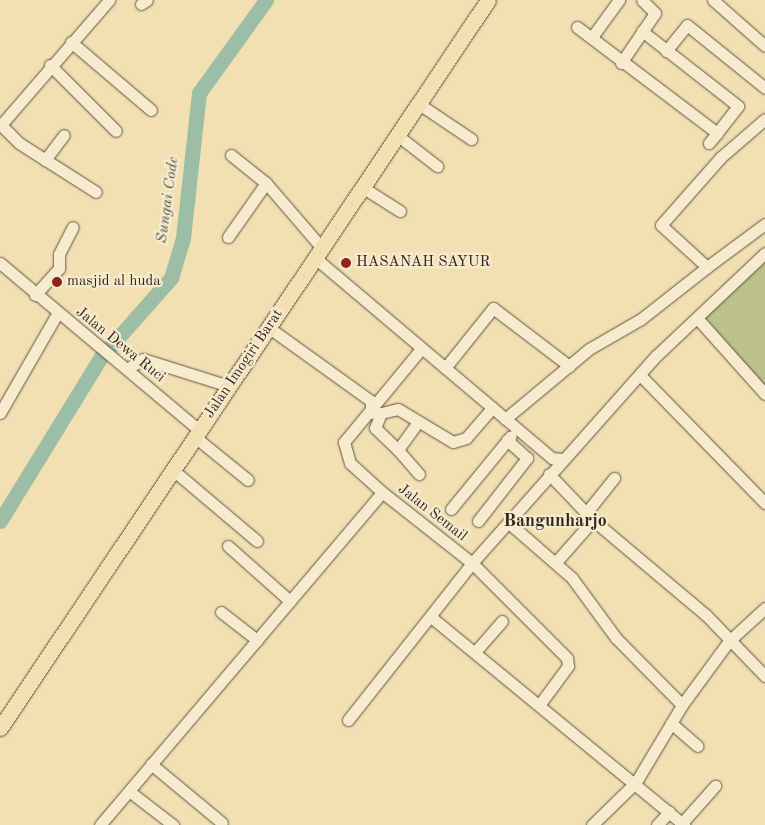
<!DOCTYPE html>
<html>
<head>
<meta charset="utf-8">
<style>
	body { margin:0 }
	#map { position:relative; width:765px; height:825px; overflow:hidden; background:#f2e0b3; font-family:"Old Standard TT",serif }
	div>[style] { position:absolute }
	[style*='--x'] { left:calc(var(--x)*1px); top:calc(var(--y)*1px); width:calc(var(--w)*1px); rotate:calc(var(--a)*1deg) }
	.green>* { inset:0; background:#bdc18b }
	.river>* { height:15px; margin:-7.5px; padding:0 7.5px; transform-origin:7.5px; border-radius:7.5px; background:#9cbea7 }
	.roads { filter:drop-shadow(0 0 1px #605244) drop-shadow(0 0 1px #605244) }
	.minor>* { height:11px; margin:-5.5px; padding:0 5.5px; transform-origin:5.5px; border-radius:5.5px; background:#f7ebce }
	.major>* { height:15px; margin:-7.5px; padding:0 7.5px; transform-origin:7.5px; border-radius:7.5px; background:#f2e0b3 }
	.dots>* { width:14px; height:14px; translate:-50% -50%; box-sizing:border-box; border:2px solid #f7ebce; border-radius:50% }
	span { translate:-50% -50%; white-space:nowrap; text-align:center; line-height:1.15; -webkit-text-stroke:4.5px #f7ebce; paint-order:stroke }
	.poi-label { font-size:15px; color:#30231f }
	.left { translate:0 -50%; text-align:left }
	.street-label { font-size:15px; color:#30231f }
	.water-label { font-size:16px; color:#505248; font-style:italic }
	.quarter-label { font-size:18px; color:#30231f; font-weight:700 }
</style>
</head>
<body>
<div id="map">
	<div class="green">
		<div style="clip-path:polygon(765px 260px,765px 388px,705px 317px)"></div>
	</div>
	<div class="river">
		<div style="--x:0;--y:521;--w:193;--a:-58.4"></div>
		<div style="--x:101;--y:357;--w:106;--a:-48.5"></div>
		<div style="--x:171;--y:278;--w:42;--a:-73.3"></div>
		<div style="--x:183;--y:238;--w:146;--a:-83.7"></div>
		<div style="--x:199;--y:93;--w:115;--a:-54.2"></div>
	</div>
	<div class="roads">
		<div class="minor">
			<div style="--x:713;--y:0;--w:69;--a:41.5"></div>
			<div style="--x:141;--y:4;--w:7;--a:-34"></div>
			<div style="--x:577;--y:27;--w:176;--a:37.1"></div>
			<div style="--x:717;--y:133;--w:13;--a:129"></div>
			<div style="--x:642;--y:31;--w:122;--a:38"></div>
			<div style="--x:738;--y:106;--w:34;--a:128"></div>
			<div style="--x:592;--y:37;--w:46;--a:-53.9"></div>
			<div style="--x:71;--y:42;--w:105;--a:40.4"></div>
			<div style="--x:666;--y:51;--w:33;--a:-51"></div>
			<div style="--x:687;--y:25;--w:100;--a:38.9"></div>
			<div style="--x:621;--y:63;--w:60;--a:-55.8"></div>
			<div style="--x:655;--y:13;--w:18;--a:-135"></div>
			<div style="--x:50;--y:65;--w:93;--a:45"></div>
			<div style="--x:419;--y:104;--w:63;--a:33.9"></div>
			<div style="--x:1;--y:125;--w:25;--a:45"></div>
			<div style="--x:19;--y:143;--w:91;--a:32.5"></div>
			<div style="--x:0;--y:126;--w:167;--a:-49.1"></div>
			<div style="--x:397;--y:135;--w:51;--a:37.8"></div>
			<div style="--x:231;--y:155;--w:45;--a:38.7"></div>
			<div style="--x:266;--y:183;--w:84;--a:49.3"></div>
			<div style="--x:45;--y:160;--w:31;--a:-53"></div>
			<div style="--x:362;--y:187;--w:45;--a:32.3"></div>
			<div style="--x:228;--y:237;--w:66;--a:-54.9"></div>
			<div style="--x:314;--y:257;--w:312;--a:40.2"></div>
			<div style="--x:552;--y:458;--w:10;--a:6"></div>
			<div style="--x:0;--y:263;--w:260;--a:40"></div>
			<div style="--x:707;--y:267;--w:72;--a:-36.6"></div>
			<div style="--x:35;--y:295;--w:36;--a:-48"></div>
			<div style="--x:59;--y:268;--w:14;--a:-90"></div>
			<div style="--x:59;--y:254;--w:30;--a:-63"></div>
			<div style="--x:697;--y:318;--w:102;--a:48.2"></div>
			<div style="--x:268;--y:327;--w:127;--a:35.7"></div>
			<div style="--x:371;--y:401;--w:12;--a:90"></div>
			<div style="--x:445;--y:368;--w:77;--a:-51.3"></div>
			<div style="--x:493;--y:308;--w:96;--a:37.3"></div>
			<div style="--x:127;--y:369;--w:19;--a:-32"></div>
			<div style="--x:143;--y:359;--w:90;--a:17.4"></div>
			<div style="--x:640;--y:375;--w:179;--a:45.7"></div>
			<div style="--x:0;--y:413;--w:114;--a:-60.1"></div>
			<div style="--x:505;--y:419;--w:109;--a:-39.8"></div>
			<div style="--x:589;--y:349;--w:60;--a:-30"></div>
			<div style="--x:641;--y:319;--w:84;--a:-38.2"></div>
			<div style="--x:707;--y:267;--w:62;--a:-137.6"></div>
			<div style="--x:661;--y:225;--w:91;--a:-48.6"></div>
			<div style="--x:721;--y:157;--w:58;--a:-40.8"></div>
			<div style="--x:418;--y:422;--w:34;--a:126"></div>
			<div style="--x:398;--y:450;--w:32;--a:-136"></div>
			<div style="--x:375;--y:428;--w:16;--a:-68"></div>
			<div style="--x:381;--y:413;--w:17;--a:-13"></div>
			<div style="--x:398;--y:409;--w:64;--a:31"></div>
			<div style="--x:453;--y:442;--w:14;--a:-17"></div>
			<div style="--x:466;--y:438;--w:40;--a:-49"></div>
			<div style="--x:195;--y:437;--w:68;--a:39.1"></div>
			<div style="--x:398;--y:450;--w:32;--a:49"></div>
			<div style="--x:173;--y:470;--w:110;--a:40.2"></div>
			<div style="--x:549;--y:474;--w:64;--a:46.3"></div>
			<div style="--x:593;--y:520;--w:148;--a:40.1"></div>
			<div style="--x:706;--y:615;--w:85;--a:46"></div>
			<div style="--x:382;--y:492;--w:43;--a:-137.8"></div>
			<div style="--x:350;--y:463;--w:22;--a:-106"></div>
			<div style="--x:344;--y:442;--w:121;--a:-50.4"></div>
			<div style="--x:451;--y:509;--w:94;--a:-50.6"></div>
			<div style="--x:586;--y:513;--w:45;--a:-51.3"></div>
			<div style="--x:478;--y:521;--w:80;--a:-52.1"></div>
			<div style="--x:527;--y:458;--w:27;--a:-138"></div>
			<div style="--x:509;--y:523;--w:84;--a:41.1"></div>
			<div style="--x:572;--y:578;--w:74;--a:53.7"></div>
			<div style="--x:616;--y:638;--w:94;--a:45.4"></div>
			<div style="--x:228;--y:546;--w:83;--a:41.6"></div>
			<div style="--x:556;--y:562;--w:56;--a:-48.6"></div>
			<div style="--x:221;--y:612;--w:46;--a:37.9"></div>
			<div style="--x:431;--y:617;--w:328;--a:39.4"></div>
			<div style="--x:475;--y:652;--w:41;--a:-48.9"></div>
			<div style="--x:348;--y:720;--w:200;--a:-51.7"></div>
			<div style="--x:472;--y:563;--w:134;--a:45"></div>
			<div style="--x:567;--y:658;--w:8;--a:83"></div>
			<div style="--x:568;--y:666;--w:47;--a:126.4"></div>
			<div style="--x:671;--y:723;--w:35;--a:41"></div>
			<div style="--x:151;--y:764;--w:92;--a:39.7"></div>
			<div style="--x:129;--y:791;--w:56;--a:37.7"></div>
			<div style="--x:682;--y:823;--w:50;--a:-48.3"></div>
			<div style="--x:100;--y:825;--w:436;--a:-49.7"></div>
			<div style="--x:382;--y:492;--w:115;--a:38.3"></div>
			<div style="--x:472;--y:563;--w:277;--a:-48.4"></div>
			<div style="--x:656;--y:356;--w:150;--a:-43.4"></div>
			<div style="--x:592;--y:825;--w:62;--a:-44.3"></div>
			<div style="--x:636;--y:782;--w:90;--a:-59.1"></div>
			<div style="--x:682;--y:705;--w:79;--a:-53.7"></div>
			<div style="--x:729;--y:641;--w:49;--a:-42.5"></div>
			<div style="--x:657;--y:825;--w:18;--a:-47"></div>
		</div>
		<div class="major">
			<div style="--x:0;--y:728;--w:876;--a:-56.16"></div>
		</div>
	</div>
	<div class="dots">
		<div style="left:346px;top:263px;background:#8f2418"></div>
		<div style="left:57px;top:282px;background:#8f2418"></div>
	</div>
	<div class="poi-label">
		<span class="left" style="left:356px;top:263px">HASANAH SAYUR</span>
		<span class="left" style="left:67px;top:282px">masjid al huda</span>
	</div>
	<div class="street-label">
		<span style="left:120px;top:345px;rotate:39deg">Jalan Dewa Ruci</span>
		<span style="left:244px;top:364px;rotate:-56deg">Jalan Imogiri Barat</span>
		<span style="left:432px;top:513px;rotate:38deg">Jalan Semail</span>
	</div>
	<div class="water-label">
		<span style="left:168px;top:200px;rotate:-82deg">Sungai Code</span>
	</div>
	<div class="quarter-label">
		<span style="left:555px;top:521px">Bangunharjo</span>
	</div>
</div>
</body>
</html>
